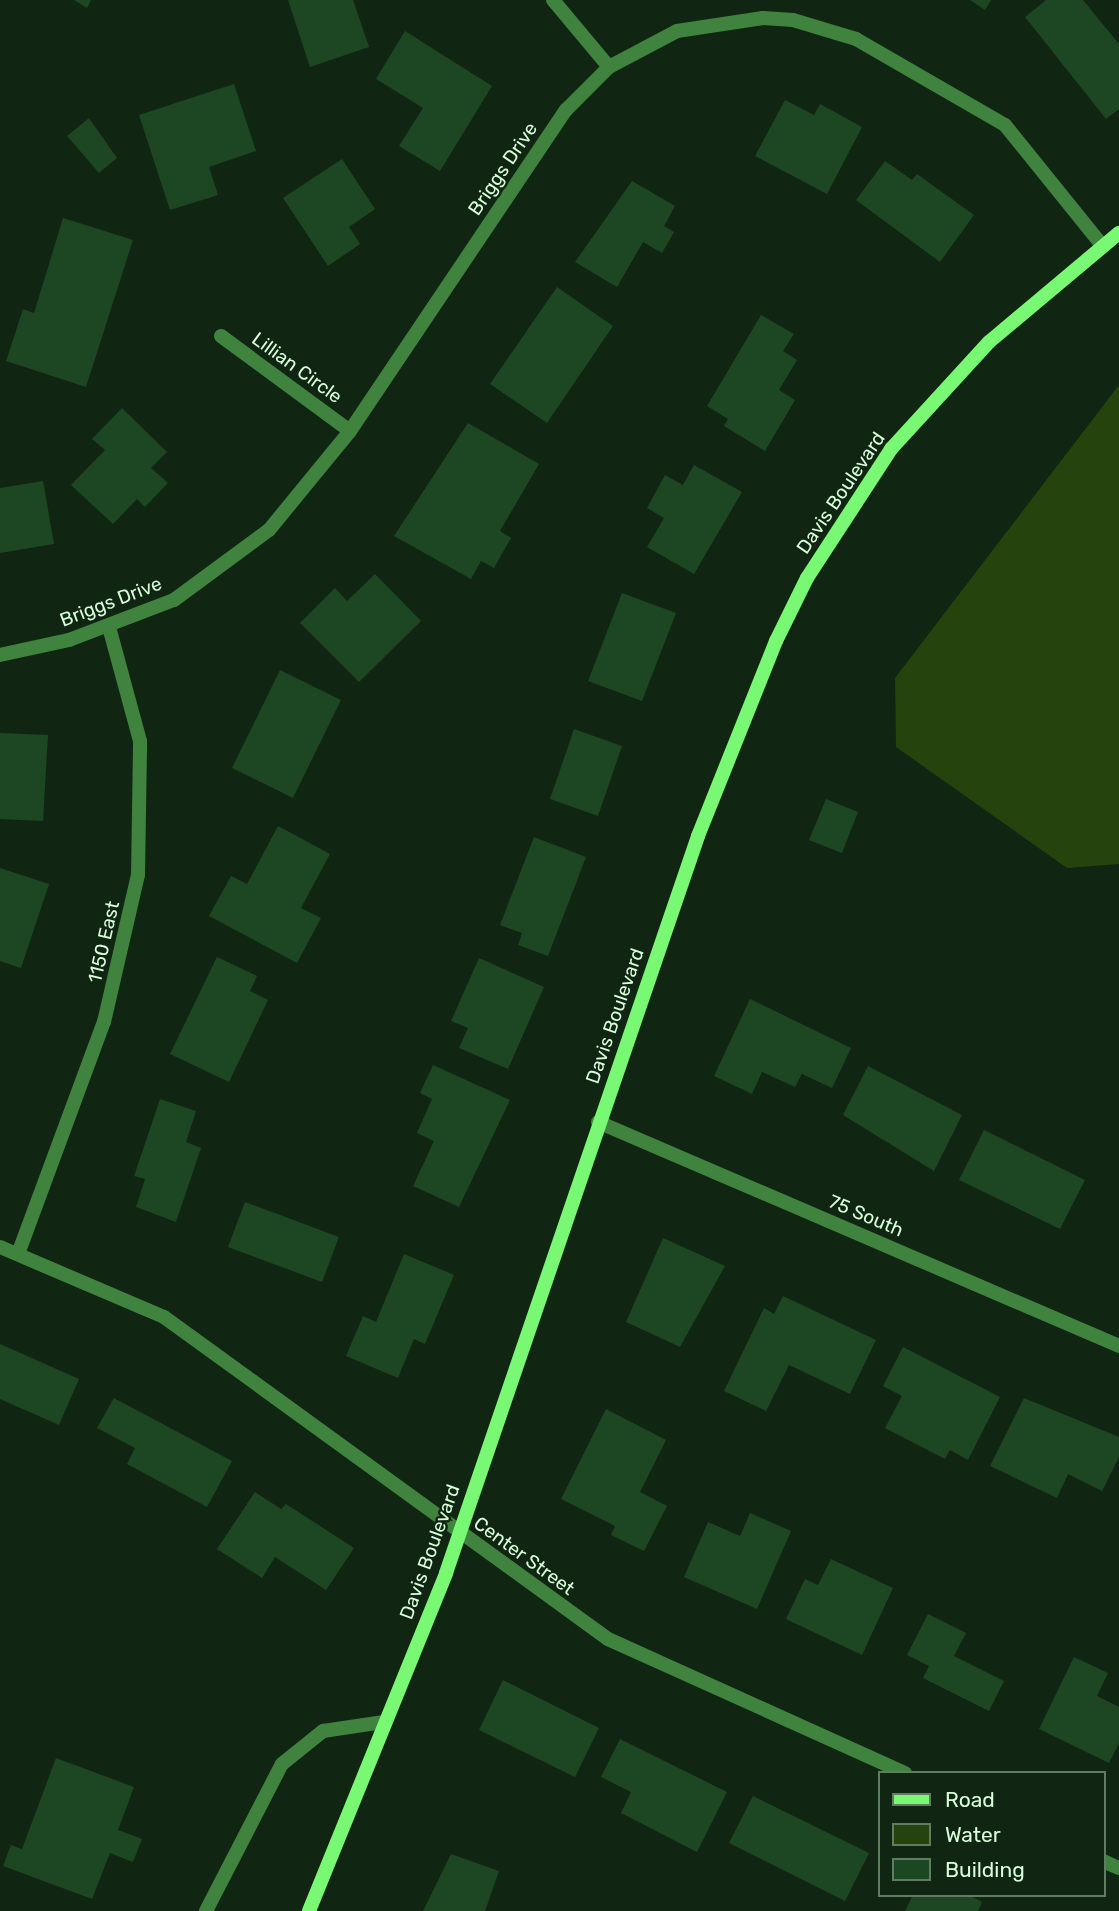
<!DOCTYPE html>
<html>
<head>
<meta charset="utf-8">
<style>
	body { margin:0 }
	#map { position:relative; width:1119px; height:1911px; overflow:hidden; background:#102613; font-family:Rubik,sans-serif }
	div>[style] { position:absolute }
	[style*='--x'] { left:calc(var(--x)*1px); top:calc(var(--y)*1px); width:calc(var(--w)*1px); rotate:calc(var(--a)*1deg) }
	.water>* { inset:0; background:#24430d }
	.building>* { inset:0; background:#1d4623 }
	.lane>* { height:14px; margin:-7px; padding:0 7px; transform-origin:7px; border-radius:7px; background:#3f833e }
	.street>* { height:14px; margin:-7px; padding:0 7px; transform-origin:7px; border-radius:7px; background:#3f833e }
	.secondary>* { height:14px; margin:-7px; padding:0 7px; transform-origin:7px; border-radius:7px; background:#78f873 }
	span { translate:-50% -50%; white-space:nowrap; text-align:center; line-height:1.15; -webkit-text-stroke:5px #102613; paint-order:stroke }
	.street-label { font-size:19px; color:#d7fdd9 }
	.legend { position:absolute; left:878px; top:1771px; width:228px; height:126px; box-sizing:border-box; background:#102613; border:2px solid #607c62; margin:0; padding:9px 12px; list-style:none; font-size:21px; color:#d7fdd9 }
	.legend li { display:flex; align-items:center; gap:14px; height:35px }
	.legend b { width:35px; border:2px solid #607c62 }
</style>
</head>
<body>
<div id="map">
	<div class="water">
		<div style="clip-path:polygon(1119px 385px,1119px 864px,1067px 868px,896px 747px,895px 678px)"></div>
	</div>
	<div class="building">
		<div style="clip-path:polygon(74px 0,91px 0,87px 8px)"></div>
		<div style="clip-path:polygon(288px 0,353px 0,369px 47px,310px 67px)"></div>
		<div style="clip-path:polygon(970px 0,991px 0,985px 10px)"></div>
		<div style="clip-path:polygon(1046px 0,1083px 0,1119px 44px,1119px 109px,1106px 119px,1025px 17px)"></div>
		<div style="clip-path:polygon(405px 31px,492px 86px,440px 171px,399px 146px,423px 108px,376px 79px)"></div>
		<div style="clip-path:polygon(234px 84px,256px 151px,209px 167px,218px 195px,170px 210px,139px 115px)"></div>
		<div style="clip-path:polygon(785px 100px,814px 115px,820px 104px,862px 127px,827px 194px,755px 156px)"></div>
		<div style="clip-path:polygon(89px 118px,117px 158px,99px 173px,67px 136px)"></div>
		<div style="clip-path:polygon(342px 159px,375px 209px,349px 227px,360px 244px,328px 266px,283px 198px)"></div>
		<div style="clip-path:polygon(885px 161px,912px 180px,917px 174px,974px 215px,940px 262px,856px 200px)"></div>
		<div style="clip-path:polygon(632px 181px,675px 206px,664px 226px,674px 232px,662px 253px,643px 242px,617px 287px,575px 262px)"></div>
		<div style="clip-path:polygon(63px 218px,133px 240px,86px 387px,6px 361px,23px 309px,34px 313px)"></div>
		<div style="clip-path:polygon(557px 287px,613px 326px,547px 423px,490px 384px)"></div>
		<div style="clip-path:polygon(761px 315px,794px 334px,783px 351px,797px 360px,779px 390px,795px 400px,765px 451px,724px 426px,728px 419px,707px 406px)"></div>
		<div style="clip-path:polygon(122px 408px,167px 452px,151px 468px,168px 483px,145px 507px,137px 499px,113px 524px,71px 485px,105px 450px,92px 439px)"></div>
		<div style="clip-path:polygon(468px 423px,539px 464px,500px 531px,511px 538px,494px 568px,481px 561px,471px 579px,394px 536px)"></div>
		<div style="clip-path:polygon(694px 465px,742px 492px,694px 574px,647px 547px,664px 518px,647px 508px,665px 475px,683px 485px)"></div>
		<div style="clip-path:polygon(43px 481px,54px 544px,0 553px,0 488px)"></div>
		<div style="clip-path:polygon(375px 574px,421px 621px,359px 682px,300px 623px,335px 588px,347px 601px)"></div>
		<div style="clip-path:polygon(622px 593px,676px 613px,642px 701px,588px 681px)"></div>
		<div style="clip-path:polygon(280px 670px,341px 700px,293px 798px,232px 768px)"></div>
		<div style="clip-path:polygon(574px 729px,622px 746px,598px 816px,550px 799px)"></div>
		<div style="clip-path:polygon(0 733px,48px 735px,43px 821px,0 819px)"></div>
		<div style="clip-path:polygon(826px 799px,858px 812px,842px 853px,809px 840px)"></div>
		<div style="clip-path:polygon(278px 826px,330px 854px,301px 908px,321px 918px,297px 963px,209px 916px,231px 876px,247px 884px)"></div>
		<div style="clip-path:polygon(534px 837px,586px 857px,548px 956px,518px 945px,522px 933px,500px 925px)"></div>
		<div style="clip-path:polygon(0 868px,49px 884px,21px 968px,0 961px)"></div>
		<div style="clip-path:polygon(217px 957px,257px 976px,250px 991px,268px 1000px,229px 1082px,170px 1054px)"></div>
		<div style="clip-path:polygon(479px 958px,544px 987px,508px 1069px,459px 1048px,468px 1028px,451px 1021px)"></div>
		<div style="clip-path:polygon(750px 999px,851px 1048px,832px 1088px,802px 1074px,795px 1087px,762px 1072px,752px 1094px,714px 1076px)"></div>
		<div style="clip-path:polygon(433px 1065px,510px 1100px,459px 1207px,413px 1186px,434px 1141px,417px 1133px,432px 1099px,420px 1093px)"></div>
		<div style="clip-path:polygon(868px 1066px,962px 1115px,934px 1171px,843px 1115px)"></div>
		<div style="clip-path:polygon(160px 1099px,196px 1111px,186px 1142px,201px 1148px,176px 1222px,136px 1207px,145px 1179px,134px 1176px)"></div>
		<div style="clip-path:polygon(984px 1130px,1085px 1180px,1060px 1229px,959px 1180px)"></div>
		<div style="clip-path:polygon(245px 1202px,339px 1237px,322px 1282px,228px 1247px)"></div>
		<div style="clip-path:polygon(663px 1238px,725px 1266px,680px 1347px,626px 1322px)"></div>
		<div style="clip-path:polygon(404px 1254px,454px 1275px,425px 1344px,414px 1339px,398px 1378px,346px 1356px,363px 1316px,376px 1322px)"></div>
		<div style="clip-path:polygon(783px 1296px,876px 1340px,850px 1394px,789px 1365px,766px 1411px,724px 1391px,764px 1308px,774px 1314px)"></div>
		<div style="clip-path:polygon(0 1344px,79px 1379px,59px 1425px,0 1399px)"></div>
		<div style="clip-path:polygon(903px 1347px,1000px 1397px,968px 1460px,950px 1450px,945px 1459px,885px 1428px,902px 1396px,883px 1386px)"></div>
		<div style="clip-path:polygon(114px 1398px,232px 1461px,207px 1507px,127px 1464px,135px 1448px,97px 1428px)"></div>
		<div style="clip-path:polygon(1024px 1398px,1119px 1437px,1119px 1457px,1102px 1491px,1068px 1474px,1057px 1498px,990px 1466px)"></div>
		<div style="clip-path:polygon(606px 1409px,666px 1440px,640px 1492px,667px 1506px,644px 1551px,611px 1535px,615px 1526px,561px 1499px)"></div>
		<div style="clip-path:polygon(255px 1492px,281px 1509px,286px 1504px,354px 1548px,326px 1590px,275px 1557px,262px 1578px,217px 1549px)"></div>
		<div style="clip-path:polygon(750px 1513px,791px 1531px,757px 1609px,684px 1577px,708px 1522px,740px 1536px)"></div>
		<div style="clip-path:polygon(831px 1559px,893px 1588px,862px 1655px,786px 1619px,805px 1579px,818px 1585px)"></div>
		<div style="clip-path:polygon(928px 1614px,966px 1633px,954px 1656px,1004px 1681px,989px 1711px,923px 1678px,929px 1666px,907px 1655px)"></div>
		<div style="clip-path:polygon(1074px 1657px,1108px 1673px,1097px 1696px,1119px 1707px,1119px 1743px,1109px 1763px,1039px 1729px)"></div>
		<div style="clip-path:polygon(503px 1680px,599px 1728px,575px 1777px,479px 1730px)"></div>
		<div style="clip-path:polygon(620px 1739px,727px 1792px,697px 1852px,621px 1813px,631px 1792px,601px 1777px)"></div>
		<div style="clip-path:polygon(56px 1758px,134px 1787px,118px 1830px,142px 1839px,133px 1862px,110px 1853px,92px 1899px,3px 1866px,11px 1845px,22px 1849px)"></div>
		<div style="clip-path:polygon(753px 1796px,869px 1853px,845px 1901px,729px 1843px)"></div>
		<div style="clip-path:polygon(451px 1854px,499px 1871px,485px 1911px,423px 1911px)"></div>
		<div style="clip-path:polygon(913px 1895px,969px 1895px,982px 1902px,978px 1911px,905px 1911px)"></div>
	</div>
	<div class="lane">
		<div style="--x:206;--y:1911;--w:165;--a:-62.7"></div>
		<div style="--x:282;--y:1764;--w:53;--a:-38.8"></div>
		<div style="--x:323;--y:1731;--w:62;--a:-8.4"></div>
	</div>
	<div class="street">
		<div style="--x:553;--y:0;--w:87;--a:50.1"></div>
		<div style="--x:221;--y:336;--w:160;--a:36.4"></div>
		<div style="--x:0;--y:655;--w:71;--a:-12.3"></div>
		<div style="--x:69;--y:640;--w:112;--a:-20.9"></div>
		<div style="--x:174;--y:600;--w:118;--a:-36.4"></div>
		<div style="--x:269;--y:530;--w:128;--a:-50.7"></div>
		<div style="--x:350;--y:431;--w:387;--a:-56.1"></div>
		<div style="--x:566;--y:110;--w:61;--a:-45"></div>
		<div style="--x:609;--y:67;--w:77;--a:-27.9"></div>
		<div style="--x:677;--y:31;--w:87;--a:-8.6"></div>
		<div style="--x:763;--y:18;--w:30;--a:4"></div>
		<div style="--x:793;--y:20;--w:66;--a:16.8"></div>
		<div style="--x:856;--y:39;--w:172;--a:30"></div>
		<div style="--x:1005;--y:125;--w:154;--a:51.1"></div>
		<div style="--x:598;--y:1122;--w:567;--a:23.26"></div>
		<div style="--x:0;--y:1247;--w:178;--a:23.1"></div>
		<div style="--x:164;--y:1317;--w:548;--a:35.95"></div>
		<div style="--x:608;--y:1639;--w:326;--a:24.3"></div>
		<div style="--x:18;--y:1254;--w:247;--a:-69.7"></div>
		<div style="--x:104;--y:1022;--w:151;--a:-77"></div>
		<div style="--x:138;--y:875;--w:134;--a:-89.1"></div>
		<div style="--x:140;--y:741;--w:118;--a:-105.2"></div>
		<div style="--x:1103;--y:1861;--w:17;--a:24"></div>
	</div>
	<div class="secondary">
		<div style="--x:309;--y:1911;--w:365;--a:-67.9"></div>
		<div style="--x:446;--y:1573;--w:779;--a:-71.12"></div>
		<div style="--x:698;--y:836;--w:210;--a:-68.2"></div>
		<div style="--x:776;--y:641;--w:70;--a:-63.8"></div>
		<div style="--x:807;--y:578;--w:154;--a:-56.9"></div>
		<div style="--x:891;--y:449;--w:145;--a:-47.5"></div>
		<div style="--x:989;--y:342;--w:170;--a:-40"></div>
	</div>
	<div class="street-label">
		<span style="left:503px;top:169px;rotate:-56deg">Briggs Drive</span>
		<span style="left:297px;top:368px;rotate:36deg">Lillian Circle</span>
		<span style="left:841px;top:493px;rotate:-56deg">Davis Boulevard</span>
		<span style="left:111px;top:602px;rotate:-21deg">Briggs Drive</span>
		<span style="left:104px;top:942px;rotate:-77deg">1150 East</span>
		<span style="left:615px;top:1016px;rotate:-71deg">Davis Boulevard</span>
		<span style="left:866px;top:1216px;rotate:23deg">75 South</span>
		<span style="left:430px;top:1552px;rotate:-70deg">Davis Boulevard</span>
		<span style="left:524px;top:1556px;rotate:36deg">Center Street</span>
	</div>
	<ul class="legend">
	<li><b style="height:9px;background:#78f873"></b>Road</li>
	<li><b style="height:19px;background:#24430d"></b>Water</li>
	<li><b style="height:19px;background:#1d4623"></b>Building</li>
	</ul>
</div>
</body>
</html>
